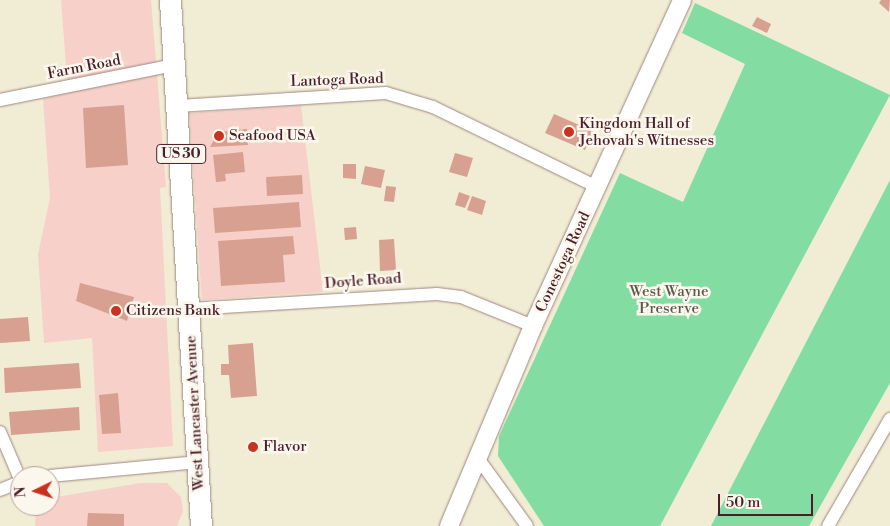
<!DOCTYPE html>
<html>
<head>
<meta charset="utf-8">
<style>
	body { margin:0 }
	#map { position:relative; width:890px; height:526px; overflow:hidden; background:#f1ecd4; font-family:"Libre Bodoni",serif }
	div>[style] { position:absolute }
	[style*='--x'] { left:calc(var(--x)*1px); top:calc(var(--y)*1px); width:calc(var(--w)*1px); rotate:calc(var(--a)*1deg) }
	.built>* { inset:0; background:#f7d0c9 }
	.green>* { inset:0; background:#83dda3 }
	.building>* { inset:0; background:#d8a091 }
	.roads { filter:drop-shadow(0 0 1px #9e8680) drop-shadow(0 0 1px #9e8680) }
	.minor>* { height:12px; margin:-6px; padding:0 6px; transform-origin:6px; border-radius:6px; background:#fff }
	.secondary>* { height:18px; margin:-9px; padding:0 9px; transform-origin:9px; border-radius:9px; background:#fff }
	.trunk>* { height:21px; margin:-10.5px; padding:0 10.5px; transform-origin:10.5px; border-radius:10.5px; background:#fff }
	.dots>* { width:14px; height:14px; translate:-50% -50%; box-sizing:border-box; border:2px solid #fbf7ec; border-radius:50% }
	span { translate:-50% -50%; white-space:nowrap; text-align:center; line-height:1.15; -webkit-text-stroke:5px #fbf7ec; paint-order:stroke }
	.shield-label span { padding:1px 4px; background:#fbf7ec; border:1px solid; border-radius:4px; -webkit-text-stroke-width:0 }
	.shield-label { font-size:14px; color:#4a1f2b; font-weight:700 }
	.street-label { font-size:15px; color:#4a1f2b }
	.poi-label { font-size:15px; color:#4a1f2b }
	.left { translate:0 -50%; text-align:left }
	.park-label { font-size:15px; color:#5b584f }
	.north { position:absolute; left:10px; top:466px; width:50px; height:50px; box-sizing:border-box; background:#fbf7ec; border:1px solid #b4a19f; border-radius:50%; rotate:266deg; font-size:14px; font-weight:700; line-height:20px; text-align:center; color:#4a1f2b }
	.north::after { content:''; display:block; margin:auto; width:18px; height:22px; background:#c8321e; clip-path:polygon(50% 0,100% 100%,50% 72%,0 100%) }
	.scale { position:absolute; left:718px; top:494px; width:95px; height:22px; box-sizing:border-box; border:2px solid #4a1f2b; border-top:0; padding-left:6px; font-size:15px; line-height:18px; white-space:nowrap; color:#4a1f2b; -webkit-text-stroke:4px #fbf7ec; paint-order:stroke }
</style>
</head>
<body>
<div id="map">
	<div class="built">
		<div style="clip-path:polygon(61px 0,151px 0,166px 187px,160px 188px,173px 446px,98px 452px,92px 338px,44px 343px,38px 254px,50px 198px,43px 99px,68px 92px)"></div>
		<div style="clip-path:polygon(301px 105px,323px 292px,202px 300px,189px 113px)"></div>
		<div style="clip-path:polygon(141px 483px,167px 483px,181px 497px,183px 511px,177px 526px,35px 526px,36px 506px,50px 506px,50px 498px)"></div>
	</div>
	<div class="green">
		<div style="clip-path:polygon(695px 3px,890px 95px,660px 526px,544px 526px,498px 456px,499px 436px,620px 173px,683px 202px,745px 64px,682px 33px)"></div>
		<div style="clip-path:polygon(890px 180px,890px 383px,809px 526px,711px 526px)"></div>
	</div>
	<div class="building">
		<div style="clip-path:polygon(881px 0,890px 0,889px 12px,879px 3px)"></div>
		<div style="clip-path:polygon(757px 17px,771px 24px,767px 33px,752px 26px)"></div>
		<div style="clip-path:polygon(124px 105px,128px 165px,86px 168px,83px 108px)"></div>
		<div style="clip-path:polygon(554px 114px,593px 131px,585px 150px,545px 133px)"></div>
		<div style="clip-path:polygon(247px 129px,248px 145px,210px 147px,218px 132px)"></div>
		<div style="clip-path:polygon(243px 152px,245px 172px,225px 174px,226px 181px,216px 182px,213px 155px)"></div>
		<div style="clip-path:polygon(455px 153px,473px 158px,467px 177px,449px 172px)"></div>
		<div style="clip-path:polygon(343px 164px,356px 164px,356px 179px,343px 178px)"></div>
		<div style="clip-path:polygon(365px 166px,385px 170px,381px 188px,361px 184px)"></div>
		<div style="clip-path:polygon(302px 175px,303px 194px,267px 196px,266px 177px)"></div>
		<div style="clip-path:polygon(386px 186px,396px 187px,394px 202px,384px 201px)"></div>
		<div style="clip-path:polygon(459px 192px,470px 196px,465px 208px,455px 205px)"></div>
		<div style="clip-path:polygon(472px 196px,486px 201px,482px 215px,467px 210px)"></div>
		<div style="clip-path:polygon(299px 202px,301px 227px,215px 233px,213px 208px)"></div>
		<div style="clip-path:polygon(356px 227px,357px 239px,345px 240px,344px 228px)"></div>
		<div style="clip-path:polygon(293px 236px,295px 254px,283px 255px,285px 282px,221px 286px,218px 241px)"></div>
		<div style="clip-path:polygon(394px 239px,396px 270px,380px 271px,379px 240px)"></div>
		<div style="clip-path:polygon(80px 283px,134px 297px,127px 321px,76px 301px)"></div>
		<div style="clip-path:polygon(28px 317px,30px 341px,0 343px,0 319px)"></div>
		<div style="clip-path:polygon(253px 343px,257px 396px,231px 398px,229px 375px,221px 375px,221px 364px,229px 364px,228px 345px)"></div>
		<div style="clip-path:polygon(79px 363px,81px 388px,5px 393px,4px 368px)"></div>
		<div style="clip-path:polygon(118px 393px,121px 433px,102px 434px,99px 395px)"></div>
		<div style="clip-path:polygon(79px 407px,80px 430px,11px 435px,9px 412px)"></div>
		<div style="clip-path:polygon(88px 513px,124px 514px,124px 526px,87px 526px)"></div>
	</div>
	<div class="roads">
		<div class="minor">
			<div style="--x:0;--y:100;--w:177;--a:-11.4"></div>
			<div style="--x:178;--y:106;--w:208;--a:-3.6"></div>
			<div style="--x:386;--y:93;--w:49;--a:16.6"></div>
			<div style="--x:433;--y:107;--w:182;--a:26"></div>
			<div style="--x:190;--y:309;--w:247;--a:-3.5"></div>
			<div style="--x:437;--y:294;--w:24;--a:7"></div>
			<div style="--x:461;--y:297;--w:78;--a:21.9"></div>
			<div style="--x:0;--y:432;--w:51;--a:66.9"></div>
			<div style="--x:480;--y:461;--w:80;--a:54.1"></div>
			<div style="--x:50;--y:476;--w:149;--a:-5.4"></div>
			<div style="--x:0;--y:490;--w:22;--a:-22"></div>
			<div style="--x:828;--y:526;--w:124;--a:-59.9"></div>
		</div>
		<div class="secondary">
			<div style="--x:449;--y:526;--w:217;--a:-67.2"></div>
			<div style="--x:533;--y:326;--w:358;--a:-65.4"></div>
		</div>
		<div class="trunk">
			<div style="--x:170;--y:0;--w:527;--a:86.63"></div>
		</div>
	</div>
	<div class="dots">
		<div style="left:569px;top:132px;background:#c8321e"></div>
		<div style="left:219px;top:136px;background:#c8321e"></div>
		<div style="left:116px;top:311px;background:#c8321e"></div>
		<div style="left:253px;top:447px;background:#c8321e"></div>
	</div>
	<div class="shield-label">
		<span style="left:181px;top:154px">US 30</span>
	</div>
	<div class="street-label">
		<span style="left:84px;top:67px;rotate:-11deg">Farm Road</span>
		<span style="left:337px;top:80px;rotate:-2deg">Lantoga Road</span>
		<span style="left:563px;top:262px;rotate:-65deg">Conestoga Road</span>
		<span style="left:363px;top:281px;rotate:-4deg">Doyle Road</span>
		<span style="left:195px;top:413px;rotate:-93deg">West Lancaster Avenue</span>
	</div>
	<div class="poi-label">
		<span class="left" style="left:579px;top:132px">Kingdom Hall of<br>Jehovah's Witnesses</span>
		<span class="left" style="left:229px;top:136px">Seafood USA</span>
		<span class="left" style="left:126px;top:311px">Citizens Bank</span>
		<span class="left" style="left:263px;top:447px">Flavor</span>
	</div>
	<div class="park-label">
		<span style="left:669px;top:300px">West Wayne<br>Preserve</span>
	</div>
	<div class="north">N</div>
	<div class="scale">50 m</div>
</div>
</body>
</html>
